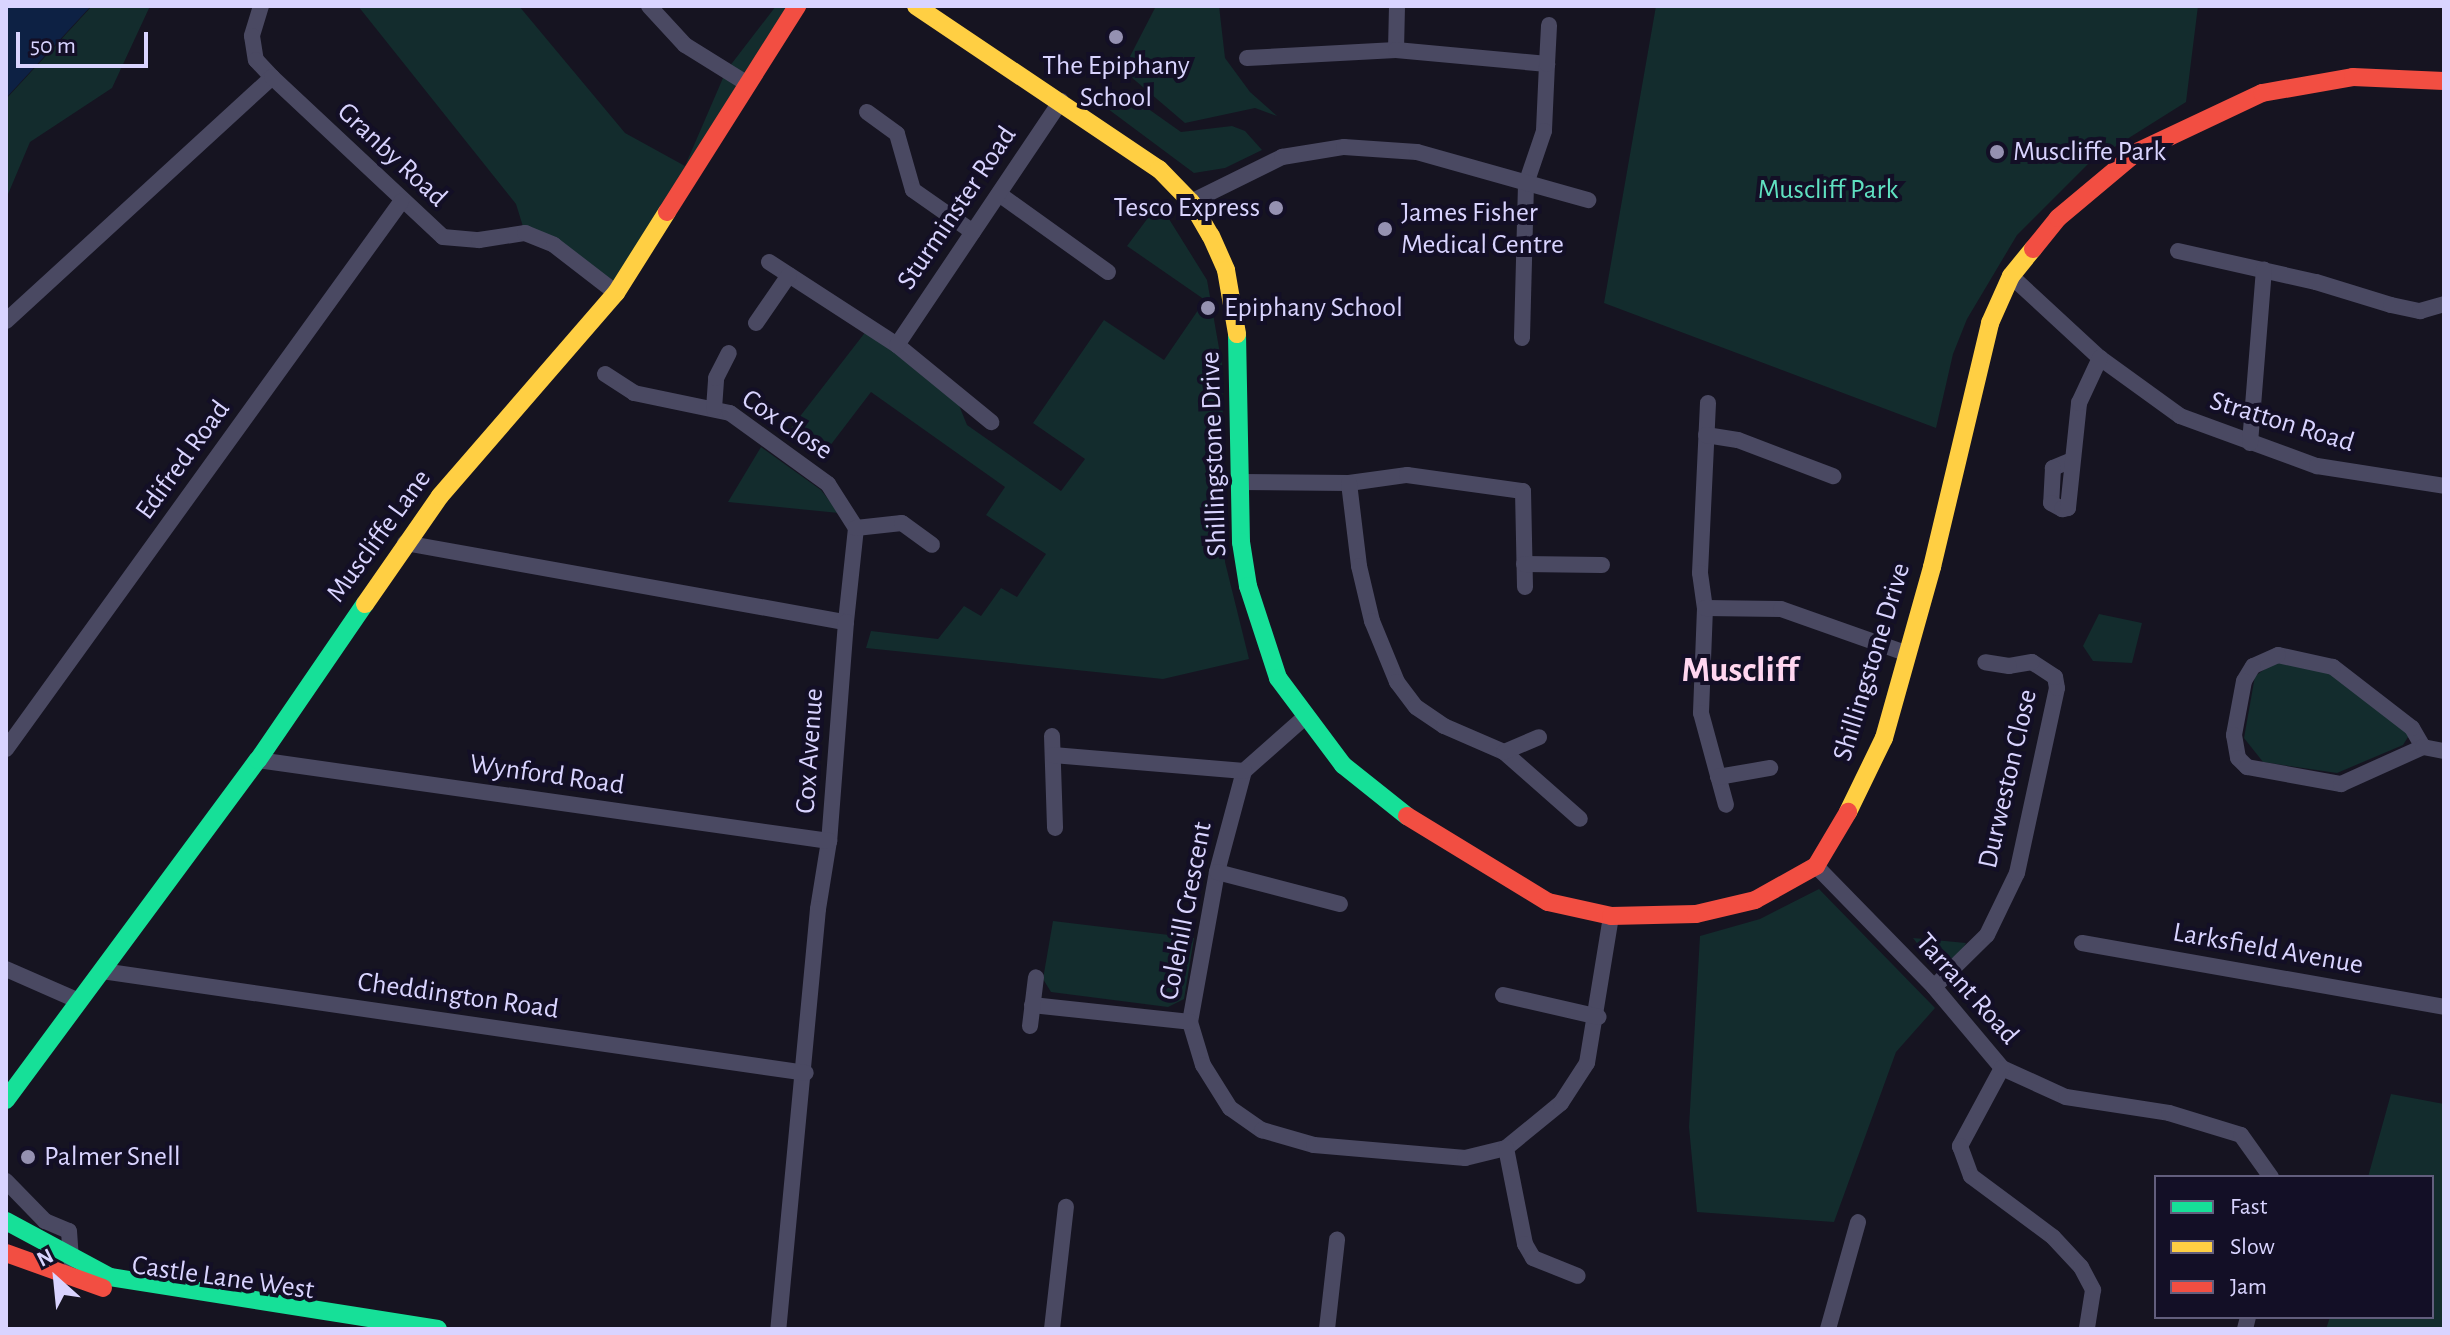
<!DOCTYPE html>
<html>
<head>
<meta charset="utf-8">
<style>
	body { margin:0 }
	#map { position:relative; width:2450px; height:1335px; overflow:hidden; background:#161421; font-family:"Alegreya Sans",sans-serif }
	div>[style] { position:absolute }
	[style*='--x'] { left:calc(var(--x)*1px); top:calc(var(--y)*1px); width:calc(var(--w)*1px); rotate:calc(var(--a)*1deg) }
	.green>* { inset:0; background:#132c2d }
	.water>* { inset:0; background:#0d2144 }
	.street>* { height:16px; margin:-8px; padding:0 8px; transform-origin:8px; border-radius:8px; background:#4a4962 }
	.fast>* { height:18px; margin:-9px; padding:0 9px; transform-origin:9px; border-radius:9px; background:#16e098 }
	.slow>* { height:18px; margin:-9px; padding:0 9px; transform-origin:9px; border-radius:9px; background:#ffcf43 }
	.jam>* { height:18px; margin:-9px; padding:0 9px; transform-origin:9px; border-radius:9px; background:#f24e42 }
	.dots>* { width:22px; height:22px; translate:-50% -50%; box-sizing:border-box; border:4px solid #130f26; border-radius:50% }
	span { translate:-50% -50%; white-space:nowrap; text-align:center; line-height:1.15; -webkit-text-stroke:8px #130f26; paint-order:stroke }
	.poi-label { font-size:28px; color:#d9d4ff }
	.left { translate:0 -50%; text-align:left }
	.right { translate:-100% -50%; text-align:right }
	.street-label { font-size:28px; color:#d9d4ff }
	.park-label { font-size:28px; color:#5fe0c0 }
	.district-label { font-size:36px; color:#ffd6f0; font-weight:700 }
	.frame { position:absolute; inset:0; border:8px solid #d9d4ff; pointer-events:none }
	.legend { position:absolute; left:2154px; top:1175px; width:280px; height:144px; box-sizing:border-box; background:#130f26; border:2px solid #625e7d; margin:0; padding:10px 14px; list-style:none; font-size:24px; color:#d9d4ff }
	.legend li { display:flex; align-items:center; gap:16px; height:40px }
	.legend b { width:40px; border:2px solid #625e7d }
	.north { position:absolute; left:16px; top:1239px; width:80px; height:80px; -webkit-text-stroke:6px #130f26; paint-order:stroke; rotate:333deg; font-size:22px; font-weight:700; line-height:32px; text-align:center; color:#d9d4ff }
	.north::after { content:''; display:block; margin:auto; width:28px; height:36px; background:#d9d4ff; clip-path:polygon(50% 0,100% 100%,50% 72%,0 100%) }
	.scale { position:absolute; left:16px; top:32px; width:132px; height:36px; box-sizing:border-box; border:4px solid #d9d4ff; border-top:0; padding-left:10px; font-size:24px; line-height:28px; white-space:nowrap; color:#d9d4ff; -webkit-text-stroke:6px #130f26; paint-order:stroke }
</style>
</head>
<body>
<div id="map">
	<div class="green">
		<div style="clip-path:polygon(92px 6px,150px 6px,112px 88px,30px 142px,6px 199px,6px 99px)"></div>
		<div style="clip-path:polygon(358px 6px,519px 6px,625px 133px,685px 166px,726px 71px,776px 6px,798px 6px,616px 293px,525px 233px,516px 204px)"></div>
		<div style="clip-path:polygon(1156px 6px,1219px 6px,1225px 58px,1250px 92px,1277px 116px,1255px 108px,1185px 123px,1123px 70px)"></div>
		<div style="clip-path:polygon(1656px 6px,2198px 6px,2186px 102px,2089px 163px,2017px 235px,1967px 319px,1953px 354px,1936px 428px,1604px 303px)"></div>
		<div style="clip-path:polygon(1123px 91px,1181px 132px,1232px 126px,1245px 131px,1262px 150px,1225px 168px,1194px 173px,1100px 103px,1116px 102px)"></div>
		<div style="clip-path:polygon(1159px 203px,1207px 280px,1222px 365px,1225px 562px,1249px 659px,1163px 679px,866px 648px,871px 631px,938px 639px,964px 606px,981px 616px,1001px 588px,1017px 597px,1046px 554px,986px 515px,1005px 487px,871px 392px,826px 451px,791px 428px,867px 330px,954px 393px,967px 425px,1061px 491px,1085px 459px,1033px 423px,1104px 320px,1164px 360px,1205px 300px,1127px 246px)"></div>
		<div style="clip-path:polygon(761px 447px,821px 490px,839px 513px,728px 502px)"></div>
		<div style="clip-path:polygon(2099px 614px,2142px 623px,2132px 663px,2093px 661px,2083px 646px)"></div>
		<div style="clip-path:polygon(2275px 662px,2333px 671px,2407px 728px,2408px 737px,2403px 745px,2337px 773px,2263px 762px,2244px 738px,2255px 676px)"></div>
		<div style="clip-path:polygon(1819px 889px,1935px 1008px,1896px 1052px,1834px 1222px,1697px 1212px,1689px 1127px,1700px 936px,1760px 919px)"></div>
		<div style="clip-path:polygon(1053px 921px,1194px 938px,1184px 999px,1168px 1007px,1051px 992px,1043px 979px)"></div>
		<div style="clip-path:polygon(1913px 938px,1966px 943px,1959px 955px,1943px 962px,1926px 955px)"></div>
		<div style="clip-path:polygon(2391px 1094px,2444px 1104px,2444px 1329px,2326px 1329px,2330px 1317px,2432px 1317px,2432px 1177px,2368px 1177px)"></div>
	</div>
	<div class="water">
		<div style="clip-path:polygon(6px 6px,91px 6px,6px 98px)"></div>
	</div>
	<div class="street">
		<div style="--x:261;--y:6;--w:31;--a:107"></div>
		<div style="--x:252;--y:36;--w:24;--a:81"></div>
		<div style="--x:256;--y:60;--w:23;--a:47"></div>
		<div style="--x:649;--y:6;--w:53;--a:47.3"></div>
		<div style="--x:685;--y:45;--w:72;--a:31.9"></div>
		<div style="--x:1396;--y:50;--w:44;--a:-88.7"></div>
		<div style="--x:1247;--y:58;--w:149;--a:-3.1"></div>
		<div style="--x:1396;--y:50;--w:152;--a:5.3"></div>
		<div style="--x:1547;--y:64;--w:67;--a:92.6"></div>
		<div style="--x:1544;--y:131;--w:56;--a:108.8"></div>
		<div style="--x:1526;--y:184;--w:154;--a:91.5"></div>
		<div style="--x:1547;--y:64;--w:39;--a:-87"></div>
		<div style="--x:867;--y:112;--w:37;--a:36"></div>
		<div style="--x:897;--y:134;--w:58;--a:74.1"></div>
		<div style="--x:913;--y:190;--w:73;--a:35"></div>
		<div style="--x:999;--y:194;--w:134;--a:35.6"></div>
		<div style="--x:1191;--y:202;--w:102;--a:-26.3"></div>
		<div style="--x:1282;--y:157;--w:63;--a:-9.2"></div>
		<div style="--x:1344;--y:147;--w:73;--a:3.9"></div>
		<div style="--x:1417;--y:152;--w:178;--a:15.7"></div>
		<div style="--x:2178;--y:251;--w:141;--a:12.7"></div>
		<div style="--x:2316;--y:282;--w:78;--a:17"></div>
		<div style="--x:2391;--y:305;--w:30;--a:12"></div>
		<div style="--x:2420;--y:311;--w:25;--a:-16"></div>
		<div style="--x:769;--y:262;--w:153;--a:33"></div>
		<div style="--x:897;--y:345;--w:122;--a:39.3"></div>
		<div style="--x:2011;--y:276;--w:121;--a:42.7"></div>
		<div style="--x:2100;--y:358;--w:99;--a:35.9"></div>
		<div style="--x:2180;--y:416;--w:146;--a:20.1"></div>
		<div style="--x:2317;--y:466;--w:129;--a:8.9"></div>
		<div style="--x:6;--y:321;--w:361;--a:-42.5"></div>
		<div style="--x:272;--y:77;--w:234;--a:43.1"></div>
		<div style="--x:443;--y:237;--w:36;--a:5"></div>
		<div style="--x:479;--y:240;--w:47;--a:-8.7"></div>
		<div style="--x:525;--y:233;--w:31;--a:22"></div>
		<div style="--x:554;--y:245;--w:78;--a:37.7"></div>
		<div style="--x:756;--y:323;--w:58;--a:-55.5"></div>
		<div style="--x:897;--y:345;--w:294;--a:-56.1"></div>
		<div style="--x:605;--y:374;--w:35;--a:33"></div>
		<div style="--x:634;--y:393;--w:98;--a:11.8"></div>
		<div style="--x:730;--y:413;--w:121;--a:35.9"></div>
		<div style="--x:828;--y:484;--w:52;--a:57.5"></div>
		<div style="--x:856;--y:528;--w:95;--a:96.1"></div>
		<div style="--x:1708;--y:403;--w:170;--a:92.7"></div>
		<div style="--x:1700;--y:573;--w:35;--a:82"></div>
		<div style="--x:1705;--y:608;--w:105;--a:92.2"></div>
		<div style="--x:1701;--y:713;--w:95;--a:74.8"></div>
		<div style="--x:714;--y:409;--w:31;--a:-86"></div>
		<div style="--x:716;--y:378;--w:28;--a:-63"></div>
		<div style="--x:1706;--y:435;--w:32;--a:9"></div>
		<div style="--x:1738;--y:440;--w:102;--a:20.8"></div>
		<div style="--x:2250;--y:443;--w:174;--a:-85.4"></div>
		<div style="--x:2072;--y:460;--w:21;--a:157"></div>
		<div style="--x:2053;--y:468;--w:35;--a:93"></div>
		<div style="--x:2051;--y:503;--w:13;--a:29"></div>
		<div style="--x:2062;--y:509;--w:6;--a:-9"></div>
		<div style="--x:2068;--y:508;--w:106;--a:-84"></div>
		<div style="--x:2079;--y:403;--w:50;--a:-65"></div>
		<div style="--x:1240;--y:482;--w:109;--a:0.5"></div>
		<div style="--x:1349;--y:483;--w:59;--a:-7.9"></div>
		<div style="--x:1407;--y:475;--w:117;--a:7.9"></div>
		<div style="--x:1523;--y:491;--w:96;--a:88.8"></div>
		<div style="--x:1349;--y:483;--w:84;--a:83.1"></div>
		<div style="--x:1359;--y:566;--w:57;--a:76.7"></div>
		<div style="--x:1372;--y:621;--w:66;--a:67.7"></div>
		<div style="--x:1397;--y:682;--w:31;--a:53"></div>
		<div style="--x:1416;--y:707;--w:34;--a:34"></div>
		<div style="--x:1444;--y:726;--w:65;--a:23.4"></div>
		<div style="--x:1504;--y:752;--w:101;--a:41.4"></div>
		<div style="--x:856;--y:528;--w:46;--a:-6.2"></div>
		<div style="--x:902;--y:523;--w:37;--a:36"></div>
		<div style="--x:405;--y:543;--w:448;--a:10.2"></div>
		<div style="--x:846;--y:622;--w:220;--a:94.4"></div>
		<div style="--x:829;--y:841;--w:69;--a:99.2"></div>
		<div style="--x:818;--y:909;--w:422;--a:95.4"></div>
		<div style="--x:1524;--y:564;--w:78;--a:0.7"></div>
		<div style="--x:1705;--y:608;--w:76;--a:0.8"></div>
		<div style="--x:1781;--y:609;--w:132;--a:19.5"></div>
		<div style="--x:1305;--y:717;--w:81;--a:138.5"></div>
		<div style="--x:1244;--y:771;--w:105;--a:105"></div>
		<div style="--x:1217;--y:872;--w:152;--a:100.2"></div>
		<div style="--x:1190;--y:1022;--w:45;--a:73.2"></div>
		<div style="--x:1203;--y:1065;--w:51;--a:57.9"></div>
		<div style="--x:1230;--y:1108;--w:39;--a:35"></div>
		<div style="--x:1262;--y:1130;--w:54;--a:16.1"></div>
		<div style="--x:1314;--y:1145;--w:152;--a:4.9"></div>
		<div style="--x:1465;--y:1158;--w:42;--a:-13.7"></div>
		<div style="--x:1506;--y:1148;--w:71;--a:-39.3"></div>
		<div style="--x:1561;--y:1103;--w:48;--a:-57"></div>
		<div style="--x:1587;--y:1063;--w:149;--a:-80.7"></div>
		<div style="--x:1052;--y:736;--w:92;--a:88.1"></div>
		<div style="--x:2423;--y:747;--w:22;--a:-120"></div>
		<div style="--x:2412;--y:728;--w:100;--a:-142.3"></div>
		<div style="--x:2333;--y:667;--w:56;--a:-167.7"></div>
		<div style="--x:2278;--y:655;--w:27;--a:156"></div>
		<div style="--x:2253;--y:666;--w:17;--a:121"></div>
		<div style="--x:2244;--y:681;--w:55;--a:100.5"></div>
		<div style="--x:2234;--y:735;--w:23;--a:80"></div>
		<div style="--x:2238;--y:758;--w:13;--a:45"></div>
		<div style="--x:2247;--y:767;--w:96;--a:10.3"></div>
		<div style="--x:2341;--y:784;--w:90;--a:-24.3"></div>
		<div style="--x:2423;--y:747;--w:21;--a:11"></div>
		<div style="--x:6;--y:749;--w:675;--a:-54.17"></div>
		<div style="--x:1504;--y:752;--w:38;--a:-23"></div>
		<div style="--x:1053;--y:755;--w:192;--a:4.8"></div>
		<div style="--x:258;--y:760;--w:577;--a:8.07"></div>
		<div style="--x:1718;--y:777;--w:53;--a:-9.8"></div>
		<div style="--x:1816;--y:866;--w:169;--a:45.7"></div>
		<div style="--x:1934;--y:987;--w:106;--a:50"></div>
		<div style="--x:2002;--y:1068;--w:70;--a:24.4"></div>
		<div style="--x:2066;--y:1097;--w:104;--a:8.8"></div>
		<div style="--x:2169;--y:1113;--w:75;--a:17"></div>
		<div style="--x:2241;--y:1135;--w:52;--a:54.5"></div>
		<div style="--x:1217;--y:872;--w:127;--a:14.6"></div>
		<div style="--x:2082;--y:943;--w:368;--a:10"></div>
		<div style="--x:6;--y:969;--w:80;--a:23.7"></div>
		<div style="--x:102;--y:971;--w:711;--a:8.24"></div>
		<div style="--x:1934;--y:987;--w:74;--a:-44.5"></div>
		<div style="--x:1987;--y:935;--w:69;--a:-64.2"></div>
		<div style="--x:2017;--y:873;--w:189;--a:-77.8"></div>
		<div style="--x:2057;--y:688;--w:11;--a:-100"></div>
		<div style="--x:2055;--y:677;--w:27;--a:-147"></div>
		<div style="--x:2032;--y:662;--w:23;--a:170"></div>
		<div style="--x:2009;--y:666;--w:24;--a:-171"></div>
		<div style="--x:1503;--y:995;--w:98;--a:12.9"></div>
		<div style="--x:1032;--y:1005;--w:159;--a:6.1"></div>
		<div style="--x:1030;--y:1026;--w:49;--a:-83"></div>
		<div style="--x:2002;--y:1068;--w:89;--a:118.3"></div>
		<div style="--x:1960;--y:1146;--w:32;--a:70"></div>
		<div style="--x:1971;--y:1176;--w:102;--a:36.6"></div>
		<div style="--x:2053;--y:1237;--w:41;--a:47"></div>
		<div style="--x:2081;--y:1267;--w:26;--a:62"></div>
		<div style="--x:2093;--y:1290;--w:39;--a:99"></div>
		<div style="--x:1506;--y:1148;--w:98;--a:78.8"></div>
		<div style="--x:1525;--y:1244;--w:16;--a:60"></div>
		<div style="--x:1533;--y:1258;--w:48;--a:21.8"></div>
		<div style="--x:6;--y:1181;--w:56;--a:45.7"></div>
		<div style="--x:45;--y:1221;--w:26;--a:23"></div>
		<div style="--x:69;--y:1231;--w:29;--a:86"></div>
		<div style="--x:1052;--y:1329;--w:123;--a:-83.5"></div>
		<div style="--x:1327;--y:1329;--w:90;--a:-83.6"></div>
		<div style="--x:1828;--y:1329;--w:111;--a:-74.3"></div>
		<div style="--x:2245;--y:1329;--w:12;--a:-76"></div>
	</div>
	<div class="fast">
		<div style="--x:1237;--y:334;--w:208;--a:88.9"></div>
		<div style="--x:1241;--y:542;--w:45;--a:81"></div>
		<div style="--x:1248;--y:586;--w:97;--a:71.9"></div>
		<div style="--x:1278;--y:678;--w:109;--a:53.2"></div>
		<div style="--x:1343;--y:765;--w:82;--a:38.6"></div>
		<div style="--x:6;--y:1100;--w:423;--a:-53.5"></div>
		<div style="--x:258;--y:760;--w:189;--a:-55.6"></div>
		<div style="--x:6;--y:1221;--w:118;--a:28.3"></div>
		<div style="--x:110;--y:1277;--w:332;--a:9"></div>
	</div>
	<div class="slow">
		<div style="--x:916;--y:6;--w:293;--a:33.9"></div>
		<div style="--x:1159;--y:169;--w:46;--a:45.9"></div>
		<div style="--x:1191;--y:202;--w:39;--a:60"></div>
		<div style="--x:1211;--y:236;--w:37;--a:66"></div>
		<div style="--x:1226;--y:270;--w:65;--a:80.2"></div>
		<div style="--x:365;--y:604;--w:131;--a:-55.2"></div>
		<div style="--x:440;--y:496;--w:269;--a:-49.1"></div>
		<div style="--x:616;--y:293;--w:96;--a:-57.8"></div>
		<div style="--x:1848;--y:812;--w:82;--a:-64.1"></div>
		<div style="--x:1884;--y:738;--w:178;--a:-74.3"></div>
		<div style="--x:1932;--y:567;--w:251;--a:-76.6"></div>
		<div style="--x:1990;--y:323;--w:51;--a:-65.9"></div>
		<div style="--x:2011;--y:276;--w:35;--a:-51"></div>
	</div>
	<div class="jam">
		<div style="--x:667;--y:212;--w:244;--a:-57.7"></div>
		<div style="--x:2033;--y:249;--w:40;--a:-51"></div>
		<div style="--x:2058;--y:218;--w:103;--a:-39.9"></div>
		<div style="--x:2137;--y:152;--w:138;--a:-25.3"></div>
		<div style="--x:2262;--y:93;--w:92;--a:-10"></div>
		<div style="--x:2353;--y:77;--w:91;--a:2.5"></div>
		<div style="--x:1407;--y:816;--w:165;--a:31.4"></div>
		<div style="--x:1548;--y:902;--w:65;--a:12.5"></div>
		<div style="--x:1611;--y:916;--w:85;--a:-1.3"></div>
		<div style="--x:1696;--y:914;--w:61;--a:-13.3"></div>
		<div style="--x:1755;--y:900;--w:70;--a:-29.1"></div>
		<div style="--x:1816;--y:866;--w:63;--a:-59.3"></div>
		<div style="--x:6;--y:1253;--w:103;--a:19.8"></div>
	</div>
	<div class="dots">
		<div style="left:1116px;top:37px;background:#9591b1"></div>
		<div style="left:1997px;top:152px;background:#9591b1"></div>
		<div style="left:1276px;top:208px;background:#9591b1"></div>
		<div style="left:1385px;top:229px;background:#9591b1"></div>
		<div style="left:1208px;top:308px;background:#9591b1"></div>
		<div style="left:28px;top:1157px;background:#9591b1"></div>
	</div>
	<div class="poi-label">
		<span style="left:1116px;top:82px">The Epiphany<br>School</span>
		<span class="left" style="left:2013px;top:152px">Muscliffe Park</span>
		<span class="right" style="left:1260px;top:208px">Tesco Express</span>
		<span class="left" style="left:1401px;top:229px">James Fisher<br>Medical Centre</span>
		<span class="left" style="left:1224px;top:308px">Epiphany School</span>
		<span class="left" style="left:44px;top:1157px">Palmer Snell</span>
	</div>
	<div class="street-label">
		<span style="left:392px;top:155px;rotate:43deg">Granby Road</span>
		<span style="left:957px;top:208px;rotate:-56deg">Sturminster Road</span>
		<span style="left:2282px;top:422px;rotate:17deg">Stratton Road</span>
		<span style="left:787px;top:425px;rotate:34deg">Cox Close</span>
		<span style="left:1214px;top:454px;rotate:-92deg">Shillingstone Drive</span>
		<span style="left:183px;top:460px;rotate:-54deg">Edifred Road</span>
		<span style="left:379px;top:536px;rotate:-54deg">Muscliffe Lane</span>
		<span style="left:1872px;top:662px;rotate:-73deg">Shillingstone Drive</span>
		<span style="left:810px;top:751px;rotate:-86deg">Cox Avenue</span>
		<span style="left:547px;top:775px;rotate:8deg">Wynford Road</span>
		<span style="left:2008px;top:779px;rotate:-77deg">Durweston Close</span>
		<span style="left:1186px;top:911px;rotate:-79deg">Colehill Crescent</span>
		<span style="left:2268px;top:949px;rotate:10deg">Larksfield Avenue</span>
		<span style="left:1967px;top:989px;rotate:48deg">Tarrant Road</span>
		<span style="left:458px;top:996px;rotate:8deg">Cheddington Road</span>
		<span style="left:223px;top:1278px;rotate:8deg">Castle Lane West</span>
	</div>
	<div class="park-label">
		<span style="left:1828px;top:190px">Muscliff Park</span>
	</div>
	<div class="district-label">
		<span style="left:1740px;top:671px">Muscliff</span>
	</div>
	<div class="frame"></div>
	<ul class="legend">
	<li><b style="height:10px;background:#16e098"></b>Fast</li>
	<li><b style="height:10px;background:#ffcf43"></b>Slow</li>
	<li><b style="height:10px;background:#f24e42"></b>Jam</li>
	</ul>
	<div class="north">N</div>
	<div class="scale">50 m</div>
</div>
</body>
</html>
